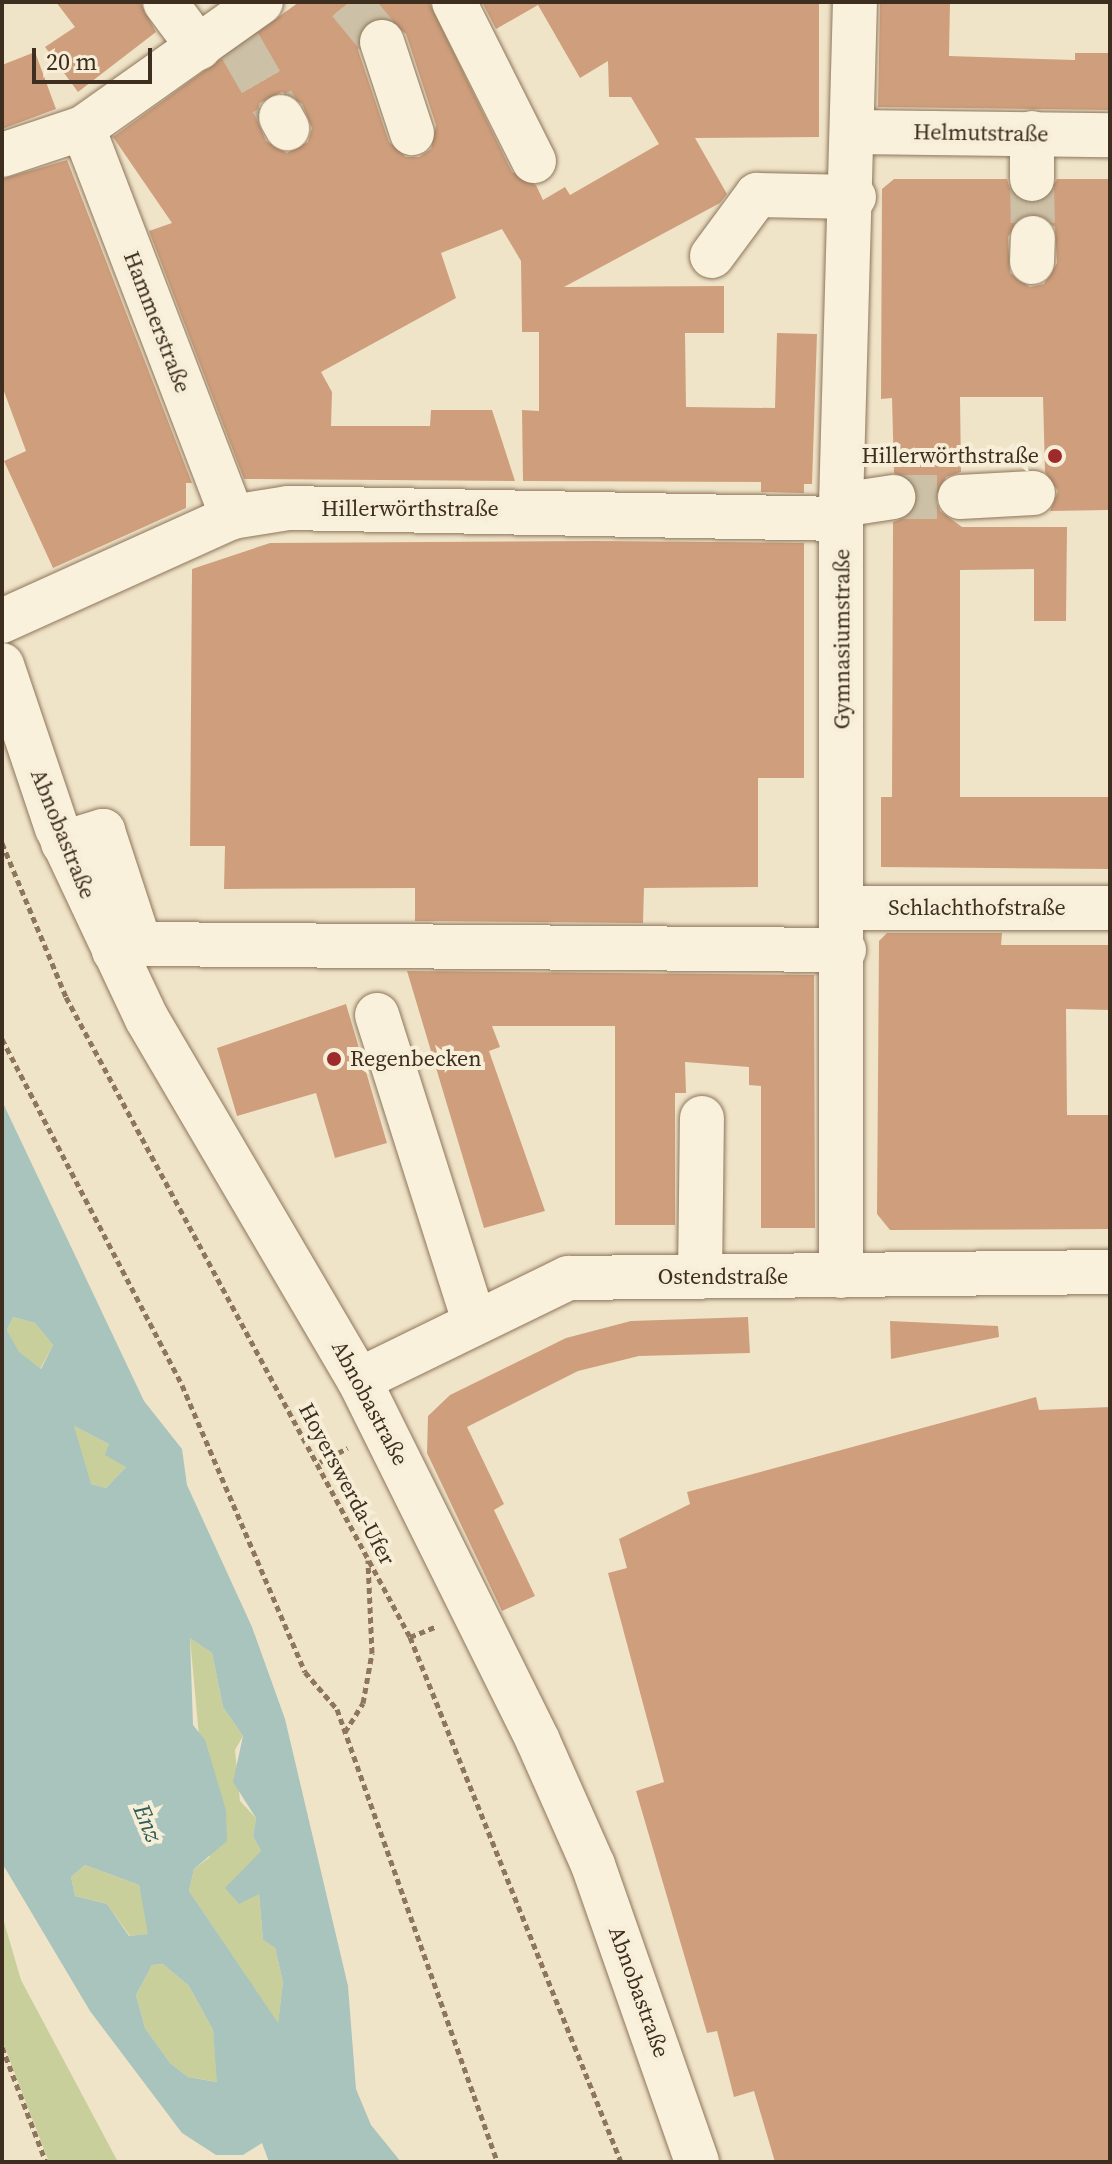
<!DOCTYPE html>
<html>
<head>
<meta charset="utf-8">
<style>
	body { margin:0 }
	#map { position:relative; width:1112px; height:2164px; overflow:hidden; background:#f0e4c8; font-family:"Source Serif 4",serif }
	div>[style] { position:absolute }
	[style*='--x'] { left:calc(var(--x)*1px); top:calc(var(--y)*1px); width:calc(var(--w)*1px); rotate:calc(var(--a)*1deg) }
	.green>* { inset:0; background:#c9cf9b }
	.water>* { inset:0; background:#a9c4bc }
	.building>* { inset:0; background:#cf9f7d }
	.minor-tunnel>* { height:44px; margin-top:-22px; transform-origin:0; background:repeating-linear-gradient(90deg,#ccc0a6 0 44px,transparent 0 66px) }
	.path>* { height:5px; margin-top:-2.5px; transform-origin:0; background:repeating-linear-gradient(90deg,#8d765c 0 6px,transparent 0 10px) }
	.roads { filter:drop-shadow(0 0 2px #8d765c) drop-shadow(0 0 2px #8d765c) }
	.minor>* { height:44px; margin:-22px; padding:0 22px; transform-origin:22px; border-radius:22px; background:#faf1dc }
	.dots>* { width:22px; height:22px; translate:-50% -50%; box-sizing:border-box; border:4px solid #f7eed8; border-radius:50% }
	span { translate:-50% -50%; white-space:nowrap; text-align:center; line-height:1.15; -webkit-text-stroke:8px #f7eed8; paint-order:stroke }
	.street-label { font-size:22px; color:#3d2e20 }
	.poi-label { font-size:22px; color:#3d2e20 }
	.right { translate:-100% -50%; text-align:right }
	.left { translate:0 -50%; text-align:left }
	.water-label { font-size:24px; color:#2f5d5a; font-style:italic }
	.frame { position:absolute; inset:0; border:4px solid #3d2e20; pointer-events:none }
	.scale { position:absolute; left:32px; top:48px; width:120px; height:36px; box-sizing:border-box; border:4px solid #3d2e20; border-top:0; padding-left:10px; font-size:24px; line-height:28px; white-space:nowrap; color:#3d2e20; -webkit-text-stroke:6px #f7eed8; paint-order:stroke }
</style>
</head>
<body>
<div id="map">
	<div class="green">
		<div style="clip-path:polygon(13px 1317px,35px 1323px,53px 1345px,40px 1369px,19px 1353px,7px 1330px)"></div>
		<div style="clip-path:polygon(74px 1426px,109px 1444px,126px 1467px,106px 1488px,91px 1484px,71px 1435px)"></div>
		<div style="clip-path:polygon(190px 1638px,212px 1653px,223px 1707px,243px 1736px,235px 1750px,240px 1801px,256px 1818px,253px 1836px,261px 1851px,249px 1894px,259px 1894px,263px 1940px,275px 1948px,283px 1982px,278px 2024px,189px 1891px,194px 1869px,210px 1857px)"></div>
		<div style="clip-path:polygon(85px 1865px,139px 1885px,149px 1934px,130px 1936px,107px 1904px,75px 1896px,71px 1877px)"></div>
		<div style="clip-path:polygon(2px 1915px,21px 1980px,118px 2162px,49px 2162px,2px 2040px)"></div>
		<div style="clip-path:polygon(163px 1964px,189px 1986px,213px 2030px,218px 2082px,188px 2077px,170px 2063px,145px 2028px,136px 1995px,152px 1965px)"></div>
	</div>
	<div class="water">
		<div style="clip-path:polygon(evenodd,2px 1101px,144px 1401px,182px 1449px,187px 1485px,252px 1627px,285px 1719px,348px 1986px,356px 2089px,371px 2125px,401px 2162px,269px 2162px,262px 2143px,243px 2155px,216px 2155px,182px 2133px,90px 2011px,2px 1863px,2px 1101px,13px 1317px,35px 1323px,53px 1345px,41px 1369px,19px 1352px,7px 1330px,13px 1317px,2px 1101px,74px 1426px,109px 1444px,105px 1455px,126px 1467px,106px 1488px,91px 1484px,74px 1426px,2px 1101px,190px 1638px,212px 1653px,223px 1707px,243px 1736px,233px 1782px,256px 1818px,253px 1836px,261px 1851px,225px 1888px,239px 1904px,259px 1894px,263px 1940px,275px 1948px,283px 1982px,278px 2023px,189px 1891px,194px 1869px,227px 1841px,226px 1810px,205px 1740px,193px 1725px,190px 1638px,2px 1101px,85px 1865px,139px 1885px,148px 1934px,129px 1936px,107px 1904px,75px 1896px,71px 1877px,85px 1865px,2px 1101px,163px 1964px,189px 1986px,213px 2030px,217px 2082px,188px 2077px,170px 2063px,145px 2028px,136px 1995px,152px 1965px,163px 1964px)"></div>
	</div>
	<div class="building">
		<div style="clip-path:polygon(56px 2px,140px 2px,156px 32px,78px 92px,45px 47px,75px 27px)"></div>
		<div style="clip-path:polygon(evenodd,299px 2px,429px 2px,512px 172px,536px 185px,543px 200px,565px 187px,570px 195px,659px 144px,631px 97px,609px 97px,608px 61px,580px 78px,538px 5px,496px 29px,482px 2px,819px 2px,819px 137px,695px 138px,727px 194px,720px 203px,564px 287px,724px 286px,724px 333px,685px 333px,686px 407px,775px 408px,777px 333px,817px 334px,812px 484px,804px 484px,804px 493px,761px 492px,761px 482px,523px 481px,522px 410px,539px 411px,539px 332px,522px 332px,521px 261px,502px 229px,441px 253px,456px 298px,321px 372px,332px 392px,331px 426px,430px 426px,431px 410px,492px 410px,515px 481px,244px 479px,149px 231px,172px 223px,113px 137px,299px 2px,386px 17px,406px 34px,436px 125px,431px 149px,419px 157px,406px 157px,389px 142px,358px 50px,363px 26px,386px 17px,299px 2px,282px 92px,302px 104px,312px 128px,308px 142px,287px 153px,266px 141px,256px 117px,260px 103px,282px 92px)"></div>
		<div style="clip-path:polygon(880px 2px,950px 2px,949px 56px,1075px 60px,1075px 53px,1110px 53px,1110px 110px,878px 107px)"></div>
		<div style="clip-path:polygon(35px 52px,56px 109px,2px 129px,2px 65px)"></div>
		<div style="clip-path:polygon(67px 160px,192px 483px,186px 483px,186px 508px,53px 568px,4px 461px,26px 451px,2px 386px,2px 179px)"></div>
		<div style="clip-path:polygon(evenodd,894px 179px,1007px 179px,1011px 192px,1031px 204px,1045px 200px,1057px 179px,1110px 179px,1108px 510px,1050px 511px,1058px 491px,1045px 472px,1043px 397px,960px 397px,961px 472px,946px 477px,935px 498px,940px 511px,962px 527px,1067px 527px,1066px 621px,1034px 621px,1034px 569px,960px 570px,960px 797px,1110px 797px,1110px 869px,881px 867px,881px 797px,892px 797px,893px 522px,909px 516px,918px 494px,912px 481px,894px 473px,892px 398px,881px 399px,882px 189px,894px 179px,1035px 213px,1055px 227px,1057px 263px,1044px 284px,1030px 287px,1010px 273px,1008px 237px,1021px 216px,1035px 213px)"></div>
		<div style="clip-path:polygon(595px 541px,804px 543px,804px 778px,758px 778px,758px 887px,644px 888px,643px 923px,415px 921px,415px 888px,224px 889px,225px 846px,190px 846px,192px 569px,270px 543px)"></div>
		<div style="clip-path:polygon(887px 933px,1002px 933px,1001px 945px,1108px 945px,1110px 1010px,1066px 1009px,1067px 1115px,1110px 1115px,1110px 1229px,890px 1230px,877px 1214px,879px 941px)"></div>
		<div style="clip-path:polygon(407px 971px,814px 975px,815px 1228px,761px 1228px,761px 1086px,749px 1085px,749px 1067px,685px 1062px,686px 1093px,675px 1093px,675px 1225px,615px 1225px,615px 1026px,492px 1026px,500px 1047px,489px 1051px,545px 1211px,484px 1228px)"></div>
		<div style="clip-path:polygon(346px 1004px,387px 1143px,335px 1158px,316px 1093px,237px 1116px,217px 1048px)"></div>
		<div style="clip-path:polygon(748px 1317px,750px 1353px,639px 1356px,578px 1371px,467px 1427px,504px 1504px,494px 1510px,535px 1596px,502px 1611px,427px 1453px,428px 1416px,450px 1395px,566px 1338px,631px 1321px)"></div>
		<div style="clip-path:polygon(890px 1321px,998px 1326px,999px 1337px,891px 1359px)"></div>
		<div style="clip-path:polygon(1036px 1397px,1039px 1410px,1110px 1407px,1110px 2162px,775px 2162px,754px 2091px,734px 2097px,717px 2031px,707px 2033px,636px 1791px,664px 1782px,608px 1573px,627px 1568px,619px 1539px,690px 1504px,687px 1492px)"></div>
	</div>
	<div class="minor-tunnel">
		<div style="--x:349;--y:2;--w:52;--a:50.5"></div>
		<div style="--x:239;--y:44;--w:84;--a:60.1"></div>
		<div style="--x:1032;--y:179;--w:59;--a:89"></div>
		<div style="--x:893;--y:497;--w:67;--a:0"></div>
	</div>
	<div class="path">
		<div style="--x:2;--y:843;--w:167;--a:67.4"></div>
		<div style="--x:66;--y:997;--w:727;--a:61.74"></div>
		<div style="--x:410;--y:1637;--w:566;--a:68.1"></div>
		<div style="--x:2;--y:1039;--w:390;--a:62.5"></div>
		<div style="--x:182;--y:1385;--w:312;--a:66.8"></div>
		<div style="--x:305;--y:1672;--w:49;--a:49.1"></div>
		<div style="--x:337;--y:1709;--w:480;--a:70.5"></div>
		<div style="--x:320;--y:1462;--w:31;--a:-27"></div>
		<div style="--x:410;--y:1637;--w:27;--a:-22"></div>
		<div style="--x:345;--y:1732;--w:34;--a:-58"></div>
		<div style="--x:363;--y:1703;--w:51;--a:-79.8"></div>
		<div style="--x:372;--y:1653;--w:93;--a:-92.5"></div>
		<div style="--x:2;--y:2047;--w:123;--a:69.1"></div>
	</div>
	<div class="roads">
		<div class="minor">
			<div style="--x:165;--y:2;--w:57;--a:53.5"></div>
			<div style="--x:454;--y:2;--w:178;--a:63.3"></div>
			<div style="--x:382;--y:42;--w:96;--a:71.8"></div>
			<div style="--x:281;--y:117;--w:13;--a:61"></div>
			<div style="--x:83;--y:128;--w:417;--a:69"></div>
			<div style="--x:853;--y:132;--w:257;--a:0.7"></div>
			<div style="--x:2;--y:155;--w:85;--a:-18.4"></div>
			<div style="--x:83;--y:128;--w:218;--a:-35.3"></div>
			<div style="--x:1032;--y:179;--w:46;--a:-90"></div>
			<div style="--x:712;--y:256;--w:76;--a:-53.6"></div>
			<div style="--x:757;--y:195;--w:97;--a:1.2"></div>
			<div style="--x:1032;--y:262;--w:24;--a:-88"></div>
			<div style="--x:960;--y:497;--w:73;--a:-3.1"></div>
			<div style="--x:841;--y:505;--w:53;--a:-8.7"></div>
			<div style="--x:2;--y:621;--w:252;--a:-24.3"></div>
			<div style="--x:232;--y:517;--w:57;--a:-9.1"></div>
			<div style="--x:288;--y:508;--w:553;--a:1.14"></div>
			<div style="--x:2;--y:665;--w:172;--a:71.4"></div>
			<div style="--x:57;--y:828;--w:211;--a:64.8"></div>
			<div style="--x:147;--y:1019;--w:419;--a:59.6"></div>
			<div style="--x:359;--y:1380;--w:403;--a:63.6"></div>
			<div style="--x:538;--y:1741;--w:136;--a:66.1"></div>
			<div style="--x:593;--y:1865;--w:315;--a:70.7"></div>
			<div style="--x:63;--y:843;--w:42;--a:-16.7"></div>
			<div style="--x:103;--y:831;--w:119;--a:71.9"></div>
			<div style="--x:844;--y:908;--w:266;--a:0"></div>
			<div style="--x:114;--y:951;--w:27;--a:-15"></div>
			<div style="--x:140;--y:944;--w:704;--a:0.49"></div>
			<div style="--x:377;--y:1015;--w:321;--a:72.4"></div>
			<div style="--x:841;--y:1276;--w:771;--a:-90"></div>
			<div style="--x:841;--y:505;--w:503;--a:-88.41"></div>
			<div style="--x:700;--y:1277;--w:159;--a:-89.3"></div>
			<div style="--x:359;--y:1380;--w:233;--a:-26"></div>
			<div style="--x:568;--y:1278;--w:542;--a:-0.63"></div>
		</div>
	</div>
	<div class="dots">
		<div style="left:1055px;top:456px;background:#9e2a2b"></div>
		<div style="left:334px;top:1059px;background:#9e2a2b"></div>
	</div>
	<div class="street-label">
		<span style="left:981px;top:133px;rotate:1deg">Helmutstraße</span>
		<span style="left:157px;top:322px;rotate:69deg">Hammerstraße</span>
		<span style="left:410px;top:509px">Hillerwörthstraße</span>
		<span style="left:842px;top:639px;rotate:-90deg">Gymnasiumstraße</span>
		<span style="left:63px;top:834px;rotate:68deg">Abnobastraße</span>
		<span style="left:977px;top:908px">Schlachthofstraße</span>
		<span style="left:723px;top:1277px">Ostendstraße</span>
		<span style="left:370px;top:1403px;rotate:62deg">Abnobastraße</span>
		<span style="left:347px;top:1484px;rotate:62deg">Hoyerswerda-Ufer</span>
		<span style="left:639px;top:1992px;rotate:70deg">Abnobastraße</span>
	</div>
	<div class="poi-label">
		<span class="right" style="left:1039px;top:456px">Hillerwörthstraße</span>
		<span class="left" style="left:350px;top:1059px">Regenbecken</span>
	</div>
	<div class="water-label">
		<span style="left:148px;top:1823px;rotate:67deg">Enz</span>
	</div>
	<div class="frame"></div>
	<div class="scale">20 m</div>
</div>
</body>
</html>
